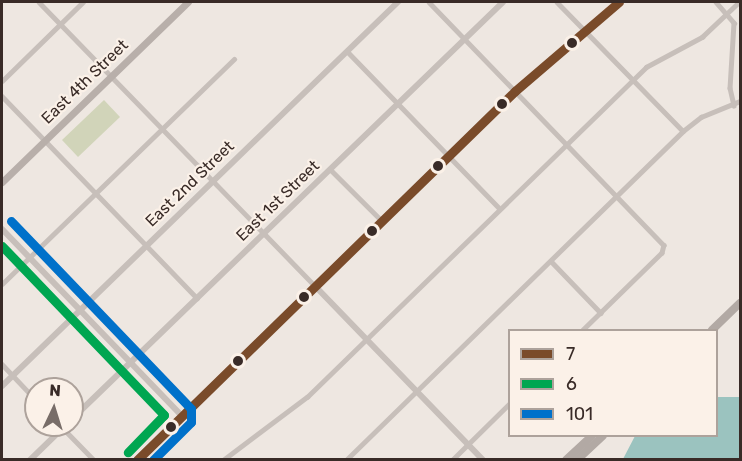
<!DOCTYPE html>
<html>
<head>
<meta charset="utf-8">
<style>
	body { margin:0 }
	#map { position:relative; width:742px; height:461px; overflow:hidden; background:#eee7e1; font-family:Rubik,sans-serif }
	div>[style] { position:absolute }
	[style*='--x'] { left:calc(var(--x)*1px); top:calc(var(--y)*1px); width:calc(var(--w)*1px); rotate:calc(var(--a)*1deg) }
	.green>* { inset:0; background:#d1d4b9 }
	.water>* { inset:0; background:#9bc3bf }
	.minor>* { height:4.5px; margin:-2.25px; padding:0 2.25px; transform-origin:2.25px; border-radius:2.25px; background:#c7bfba }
	.tertiary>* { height:6px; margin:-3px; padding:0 3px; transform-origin:3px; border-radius:3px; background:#c7bfba }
	.secondary>* { height:7px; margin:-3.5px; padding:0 3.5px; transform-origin:3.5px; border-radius:3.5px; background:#b8afaa }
	.trunk>* { height:8px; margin:-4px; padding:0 4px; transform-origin:4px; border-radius:4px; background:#b2a9a4 }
	.bus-1>* { height:9px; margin:-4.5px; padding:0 4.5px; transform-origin:4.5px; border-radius:4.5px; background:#7a4b2a }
	.bus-2>* { height:9px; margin:-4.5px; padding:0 4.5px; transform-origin:4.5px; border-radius:4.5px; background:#00a651 }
	.bus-3>* { height:9px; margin:-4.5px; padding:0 4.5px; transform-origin:4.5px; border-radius:4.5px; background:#0071ca }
	.dots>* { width:16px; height:16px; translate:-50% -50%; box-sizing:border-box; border:3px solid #fbf1e8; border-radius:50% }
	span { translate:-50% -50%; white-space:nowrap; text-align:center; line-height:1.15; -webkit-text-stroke:4.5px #fbf1e8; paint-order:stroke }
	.street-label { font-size:16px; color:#392b27 }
	.frame { position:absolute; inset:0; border:3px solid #392b27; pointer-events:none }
	.legend { position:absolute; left:508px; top:329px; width:210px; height:108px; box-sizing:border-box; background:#fbf1e8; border:2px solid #ada29b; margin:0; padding:8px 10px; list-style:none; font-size:18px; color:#392b27 }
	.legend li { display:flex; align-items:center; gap:12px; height:30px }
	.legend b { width:30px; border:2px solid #ada29b }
	.north { position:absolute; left:24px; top:377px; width:60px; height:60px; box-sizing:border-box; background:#fbf1e8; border:2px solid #ada29b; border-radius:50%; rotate:4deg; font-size:16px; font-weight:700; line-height:24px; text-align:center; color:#392b27 }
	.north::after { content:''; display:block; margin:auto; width:21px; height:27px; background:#786d68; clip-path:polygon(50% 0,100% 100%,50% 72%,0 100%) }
</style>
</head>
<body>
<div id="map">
	<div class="green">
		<div style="clip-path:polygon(104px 100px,120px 117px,78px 157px,62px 140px)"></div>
	</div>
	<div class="water">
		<div style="clip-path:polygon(717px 397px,740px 397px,740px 459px,623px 459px,635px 436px,716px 436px)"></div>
	</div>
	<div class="minor">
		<div style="--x:39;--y:2;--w:396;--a:45.8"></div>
		<div style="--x:429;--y:2;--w:338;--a:46"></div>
		<div style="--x:664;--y:245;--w:8;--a:104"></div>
		<div style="--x:662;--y:253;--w:110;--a:135.7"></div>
		<div style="--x:557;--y:2;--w:180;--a:45.7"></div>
		<div style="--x:716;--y:2;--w:28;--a:49"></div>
		<div style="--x:734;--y:23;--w:65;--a:93.5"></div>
		<div style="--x:730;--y:88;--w:18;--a:77"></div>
		<div style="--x:347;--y:51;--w:219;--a:45.9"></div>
		<div style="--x:2;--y:81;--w:113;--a:-44.3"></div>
		<div style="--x:2;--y:96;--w:281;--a:46"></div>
		<div style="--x:330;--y:169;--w:74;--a:45"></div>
		<div style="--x:551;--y:261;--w:72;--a:46.1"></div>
		<div style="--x:2;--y:284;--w:323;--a:-44.1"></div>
		<div style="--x:2;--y:364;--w:50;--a:46.6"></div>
		<div style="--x:60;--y:425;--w:49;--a:45.8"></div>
		<div style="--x:223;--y:460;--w:105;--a:-36.9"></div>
		<div style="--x:307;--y:397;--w:473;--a:-44.2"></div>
		<div style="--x:646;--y:67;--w:64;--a:-28.2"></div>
		<div style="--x:702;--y:37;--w:51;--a:-43.4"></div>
		<div style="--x:346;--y:460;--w:471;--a:-44.3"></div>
		<div style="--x:683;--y:131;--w:23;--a:-38"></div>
		<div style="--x:701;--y:117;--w:42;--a:-22.3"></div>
		<div style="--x:452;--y:460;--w:81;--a:-44.5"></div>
	</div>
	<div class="tertiary">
		<div style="--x:2;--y:229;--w:258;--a:46.1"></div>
		<div style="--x:315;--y:286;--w:242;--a:46"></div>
		<div style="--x:2;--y:386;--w:552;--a:-44.12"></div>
		<div style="--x:72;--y:419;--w:600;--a:-44.05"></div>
		<div style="--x:30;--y:460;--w:50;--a:-44.2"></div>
		<div style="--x:136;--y:460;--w:529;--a:-44.23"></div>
		<div style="--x:515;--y:91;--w:137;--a:-40.6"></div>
	</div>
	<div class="secondary">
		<div style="--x:2;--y:182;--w:259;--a:-44.1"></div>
	</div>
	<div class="trunk">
		<div style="--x:712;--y:330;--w:39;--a:-44"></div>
		<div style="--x:566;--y:460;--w:35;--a:-43"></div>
		<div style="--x:577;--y:460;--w:35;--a:-43"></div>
	</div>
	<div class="bus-1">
		<div style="--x:137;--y:460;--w:528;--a:-44.31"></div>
		<div style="--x:515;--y:91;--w:137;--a:-40.6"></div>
	</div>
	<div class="bus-2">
		<div style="--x:2;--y:246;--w:234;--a:46.2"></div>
		<div style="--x:164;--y:415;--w:52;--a:134.2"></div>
	</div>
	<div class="bus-3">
		<div style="--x:11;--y:221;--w:260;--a:46.2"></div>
		<div style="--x:191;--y:409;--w:13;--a:90"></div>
		<div style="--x:191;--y:422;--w:54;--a:135"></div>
	</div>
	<div class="dots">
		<div style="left:572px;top:43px;background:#392b27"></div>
		<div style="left:502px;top:104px;background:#392b27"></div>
		<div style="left:438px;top:166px;background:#392b27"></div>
		<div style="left:372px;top:231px;background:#392b27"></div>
		<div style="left:304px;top:297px;background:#392b27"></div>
		<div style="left:238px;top:361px;background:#392b27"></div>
		<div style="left:171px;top:427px;background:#392b27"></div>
	</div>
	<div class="street-label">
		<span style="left:85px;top:82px;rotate:-44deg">East 4th Street</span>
		<span style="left:190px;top:184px;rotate:-44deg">East 2nd Street</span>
		<span style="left:278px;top:201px;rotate:-44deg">East 1st Street</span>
	</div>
	<div class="frame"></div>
	<ul class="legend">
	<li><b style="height:8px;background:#7a4b2a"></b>7</li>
	<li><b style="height:8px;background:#00a651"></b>6</li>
	<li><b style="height:8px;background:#0071ca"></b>101</li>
	</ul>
	<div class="north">N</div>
</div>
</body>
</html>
